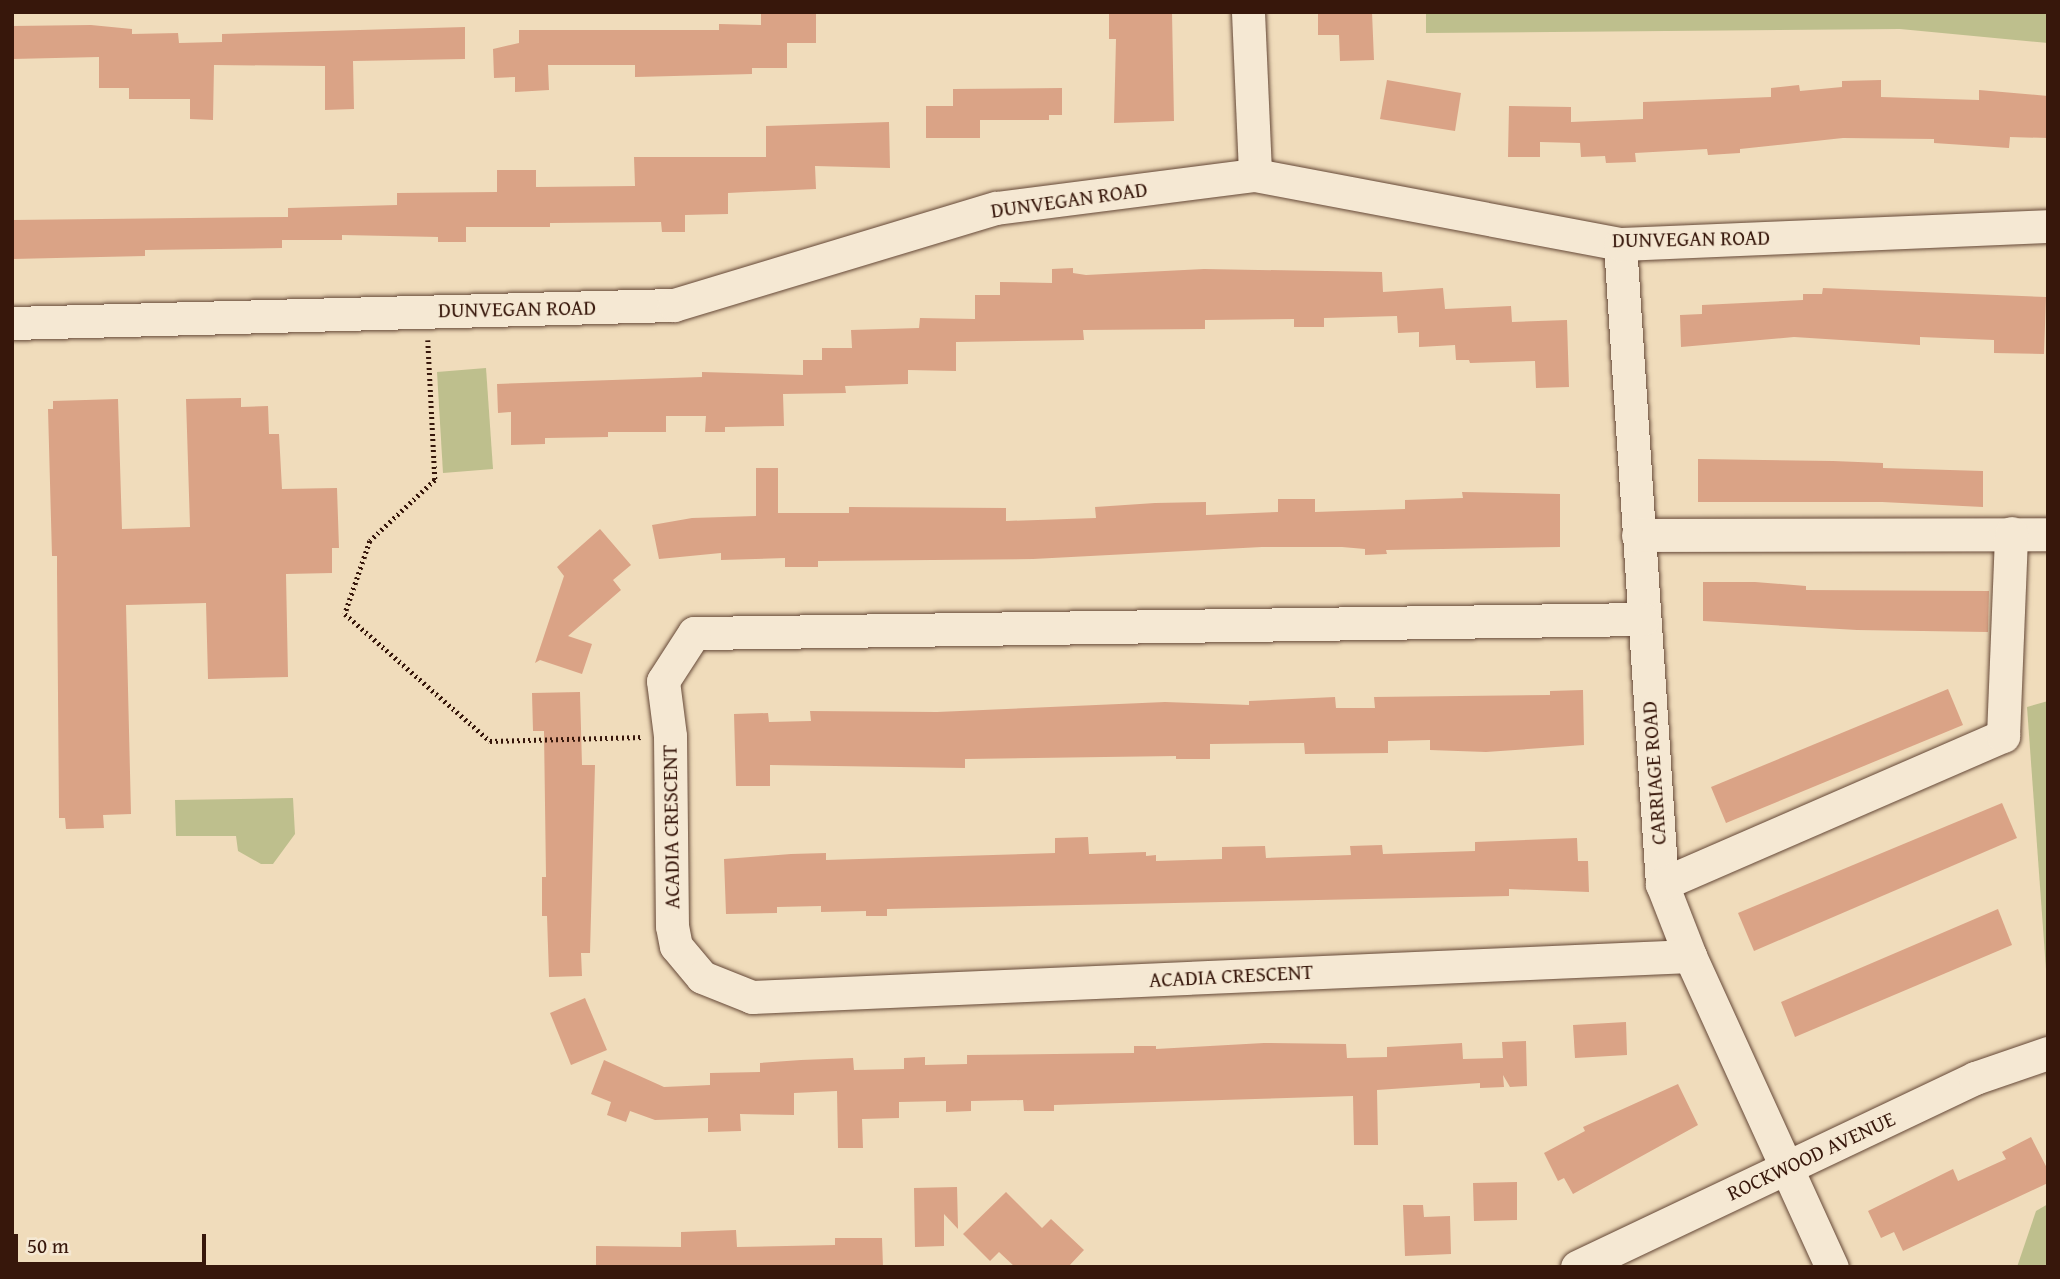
<!DOCTYPE html>
<html>
<head>
<meta charset="utf-8">
<style>
	body { margin:0 }
	#map { position:relative; width:2060px; height:1279px; overflow:hidden; background:#f0dcbb; font-family:"Gentium Book Plus",serif }
	div>[style] { position:absolute }
	[style*='--x'] { left:calc(var(--x)*1px); top:calc(var(--y)*1px); width:calc(var(--w)*1px); rotate:calc(var(--a)*1deg) }
	.green>* { inset:0; background:#bebf8d }
	.building>* { inset:0; background:#daa386 }
	.path>* { height:4.5px; margin-top:-2.25px; transform-origin:0; background:repeating-linear-gradient(90deg,#37170b 0 2px,transparent 0 5.5px) }
	.roads { filter:drop-shadow(0 0 2px #654837) drop-shadow(0 0 2px #654837) }
	.minor>* { height:33px; margin:-16.5px; padding:0 16.5px; transform-origin:16.5px; border-radius:16.5px; background:#f5e8d3 }
	span { translate:-50% -50%; white-space:nowrap; text-align:center; line-height:1.15; -webkit-text-stroke:6px #f5e8d3; paint-order:stroke }
	.street-label { font-size:21px; color:#37170b }
	.frame { position:absolute; inset:0; border:14px solid #37170b; pointer-events:none }
	.scale { position:absolute; left:14px; top:1234px; width:192px; height:32px; box-sizing:border-box; border:4px solid #37170b; border-top:0; padding-left:9px; font-size:21px; line-height:24px; white-space:nowrap; color:#37170b; -webkit-text-stroke:5px #f5e8d3; paint-order:stroke }
</style>
</head>
<body>
<div id="map">
	<div class="green">
		<div style="clip-path:polygon(1426px 12px,2048px 12px,2048px 43px,1900px 29px,1426px 33px)"></div>
		<div style="clip-path:polygon(486px 368px,493px 469px,443px 473px,437px 372px)"></div>
		<div style="clip-path:polygon(2048px 701px,2048px 997px,2027px 707px)"></div>
		<div style="clip-path:polygon(293px 798px,295px 834px,273px 864px,261px 864px,238px 851px,236px 836px,176px 836px,175px 800px)"></div>
		<div style="clip-path:polygon(2048px 1204px,2048px 1267px,2017px 1267px,2036px 1211px)"></div>
	</div>
	<div class="building">
		<div style="clip-path:polygon(761px 12px,816px 12px,816px 43px,787px 43px,787px 68px,752px 68px,752px 74px,635px 77px,635px 65px,548px 65px,549px 90px,515px 92px,515px 77px,494px 78px,493px 49px,519px 43px,519px 30px,719px 30px,719px 24px,761px 25px)"></div>
		<div style="clip-path:polygon(1109px 12px,1172px 12px,1174px 121px,1114px 123px,1116px 39px,1109px 39px)"></div>
		<div style="clip-path:polygon(1318px 12px,1372px 12px,1374px 60px,1340px 61px,1339px 35px,1318px 35px)"></div>
		<div style="clip-path:polygon(91px 25px,132px 29px,132px 34px,178px 33px,179px 43px,222px 42px,222px 34px,465px 27px,465px 59px,353px 61px,354px 109px,325px 110px,325px 66px,214px 65px,213px 120px,190px 119px,190px 99px,129px 99px,129px 88px,99px 88px,99px 57px,12px 59px,12px 26px)"></div>
		<div style="clip-path:polygon(1387px 80px,1461px 93px,1455px 131px,1380px 119px)"></div>
		<div style="clip-path:polygon(1881px 80px,1881px 97px,1979px 100px,1979px 90px,2048px 96px,2048px 138px,2010px 137px,2009px 148px,1934px 143px,1934px 139px,1843px 138px,1740px 149px,1740px 153px,1708px 155px,1707px 149px,1635px 153px,1636px 162px,1606px 163px,1605px 156px,1581px 157px,1580px 143px,1540px 142px,1540px 157px,1508px 157px,1509px 106px,1571px 107px,1571px 122px,1643px 119px,1643px 102px,1771px 97px,1771px 88px,1799px 85px,1800px 91px,1842px 87px,1842px 81px)"></div>
		<div style="clip-path:polygon(1062px 88px,1062px 115px,1049px 115px,1049px 120px,980px 120px,980px 138px,926px 138px,926px 106px,953px 106px,953px 89px)"></div>
		<div style="clip-path:polygon(889px 122px,890px 168px,815px 166px,816px 189px,728px 193px,728px 214px,685px 215px,685px 232px,662px 232px,661px 222px,550px 223px,550px 227px,466px 227px,466px 242px,438px 242px,438px 237px,342px 235px,342px 240px,282px 240px,282px 248px,145px 250px,145px 256px,12px 259px,12px 220px,288px 217px,288px 208px,397px 205px,397px 193px,497px 192px,497px 170px,536px 170px,536px 187px,635px 186px,634px 157px,766px 157px,766px 126px)"></div>
		<div style="clip-path:polygon(1073px 268px,1073px 273px,1086px 275px,1204px 269px,1382px 272px,1383px 292px,1443px 288px,1445px 309px,1511px 306px,1512px 322px,1567px 320px,1569px 387px,1536px 388px,1535px 361px,1470px 363px,1469px 360px,1456px 360px,1455px 345px,1419px 347px,1419px 332px,1398px 333px,1397px 316px,1324px 318px,1324px 327px,1294px 327px,1294px 319px,1205px 320px,1205px 329px,1083px 330px,1084px 340px,956px 342px,956px 371px,908px 370px,908px 384px,845px 386px,846px 393px,783px 394px,784px 426px,725px 427px,725px 432px,705px 432px,706px 416px,666px 416px,666px 432px,608px 432px,608px 437px,545px 438px,545px 444px,511px 445px,511px 412px,498px 413px,497px 384px,702px 377px,702px 372px,803px 375px,803px 360px,822px 360px,822px 348px,852px 348px,851px 330px,919px 328px,920px 318px,975px 319px,975px 295px,1000px 295px,1000px 282px,1052px 283px,1052px 269px)"></div>
		<div style="clip-path:polygon(1823px 288px,2046px 297px,2044px 354px,1994px 353px,1994px 340px,1920px 337px,1920px 345px,1794px 337px,1681px 347px,1680px 315px,1702px 314px,1702px 305px,1803px 300px,1803px 294px,1822px 294px)"></div>
		<div style="clip-path:polygon(241px 398px,241px 407px,268px 406px,269px 434px,279px 434px,282px 489px,337px 488px,339px 548px,332px 548px,332px 573px,286px 574px,288px 677px,208px 679px,206px 603px,126px 605px,131px 814px,103px 815px,104px 828px,66px 829px,65px 818px,59px 818px,57px 572px,57px 556px,52px 556px,48px 409px,53px 409px,53px 401px,118px 399px,122px 529px,190px 527px,186px 399px)"></div>
		<div style="clip-path:polygon(1698px 459px,1833px 461px,1883px 463px,1883px 468px,1983px 471px,1983px 507px,1882px 502px,1698px 502px)"></div>
		<div style="clip-path:polygon(756px 468px,778px 468px,778px 513px,849px 513px,849px 507px,1006px 508px,1006px 521px,1096px 518px,1095px 507px,1155px 503px,1206px 502px,1206px 515px,1278px 512px,1278px 499px,1315px 499px,1315px 512px,1405px 509px,1405px 500px,1463px 498px,1462px 492px,1560px 494px,1560px 547px,1386px 550px,1387px 554px,1365px 555px,1365px 549px,1342px 547px,1262px 547px,1033px 559px,818px 561px,818px 567px,785px 567px,785px 558px,721px 560px,721px 553px,659px 559px,652px 525px,692px 518px,756px 516px)"></div>
		<div style="clip-path:polygon(600px 529px,631px 565px,613px 580px,621px 590px,568px 636px,592px 644px,582px 674px,540px 660px,535px 663px,564px 576px,557px 567px)"></div>
		<div style="clip-path:polygon(1703px 582px,1755px 582px,1806px 586px,1806px 590px,1989px 591px,1988px 632px,1857px 630px,1703px 621px)"></div>
		<div style="clip-path:polygon(1948px 689px,1963px 725px,1726px 823px,1711px 787px)"></div>
		<div style="clip-path:polygon(1583px 690px,1584px 745px,1486px 752px,1430px 750px,1430px 740px,1388px 741px,1388px 753px,1305px 754px,1304px 743px,1210px 744px,1210px 759px,1176px 759px,1176px 756px,965px 759px,965px 768px,770px 765px,770px 786px,736px 786px,734px 714px,768px 713px,769px 722px,811px 721px,810px 711px,937px 712px,1165px 702px,1249px 705px,1249px 701px,1335px 697px,1336px 708px,1375px 708px,1374px 697px,1550px 695px,1550px 691px)"></div>
		<div style="clip-path:polygon(580px 692px,582px 765px,595px 765px,590px 953px,581px 953px,582px 976px,549px 977px,547px 916px,542px 916px,542px 877px,546px 877px,544px 731px,533px 731px,532px 693px)"></div>
		<div style="clip-path:polygon(2002px 803px,2017px 838px,1754px 951px,1738px 913px)"></div>
		<div style="clip-path:polygon(1088px 837px,1089px 854px,1146px 852px,1146px 856px,1156px 855px,1156px 861px,1222px 859px,1222px 847px,1265px 846px,1266px 858px,1351px 855px,1350px 846px,1382px 845px,1383px 854px,1475px 851px,1475px 842px,1577px 838px,1578px 861px,1588px 861px,1589px 892px,1509px 889px,1509px 896px,887px 909px,887px 916px,866px 916px,866px 911px,821px 912px,821px 906px,777px 907px,777px 913px,726px 914px,724px 859px,791px 854px,826px 853px,826px 860px,1055px 853px,1055px 838px)"></div>
		<div style="clip-path:polygon(1998px 909px,2012px 945px,1795px 1037px,1781px 1002px)"></div>
		<div style="clip-path:polygon(585px 998px,607px 1050px,571px 1065px,550px 1013px)"></div>
		<div style="clip-path:polygon(1626px 1022px,1627px 1055px,1575px 1058px,1573px 1025px)"></div>
		<div style="clip-path:polygon(1526px 1041px,1527px 1086px,1510px 1087px,1503px 1075px,1504px 1087px,1480px 1088px,1480px 1083px,1377px 1090px,1378px 1145px,1354px 1145px,1353px 1096px,1054px 1105px,1054px 1111px,1024px 1111px,1023px 1100px,971px 1101px,971px 1111px,946px 1112px,946px 1101px,899px 1102px,899px 1118px,862px 1119px,863px 1148px,838px 1148px,837px 1091px,794px 1093px,794px 1115px,740px 1114px,741px 1131px,708px 1132px,708px 1118px,655px 1120px,630px 1111px,626px 1122px,607px 1115px,611px 1102px,591px 1094px,604px 1060px,664px 1087px,710px 1085px,710px 1073px,760px 1072px,760px 1063px,801px 1060px,853px 1058px,854px 1070px,904px 1069px,904px 1058px,925px 1057px,925px 1065px,967px 1064px,967px 1055px,1134px 1053px,1134px 1046px,1156px 1046px,1156px 1049px,1264px 1043px,1346px 1044px,1347px 1058px,1387px 1057px,1387px 1047px,1462px 1043px,1463px 1059px,1503px 1058px,1502px 1042px)"></div>
		<div style="clip-path:polygon(1678px 1084px,1698px 1125px,1573px 1194px,1564px 1178px,1558px 1181px,1544px 1153px,1585px 1131px,1583px 1127px)"></div>
		<div style="clip-path:polygon(2031px 1137px,2048px 1170px,2048px 1183px,1903px 1251px,1894px 1232px,1881px 1238px,1868px 1211px,1953px 1169px,1958px 1181px,2006px 1159px,2002px 1152px)"></div>
		<div style="clip-path:polygon(1517px 1182px,1517px 1220px,1474px 1221px,1473px 1183px)"></div>
		<div style="clip-path:polygon(957px 1187px,958px 1229px,944px 1214px,944px 1246px,915px 1247px,914px 1188px)"></div>
		<div style="clip-path:polygon(1006px 1192px,1042px 1228px,1051px 1219px,1084px 1250px,1068px 1267px,1015px 1267px,999px 1252px,990px 1261px,963px 1234px)"></div>
		<div style="clip-path:polygon(1403px 1205px,1423px 1205px,1424px 1217px,1450px 1216px,1451px 1254px,1405px 1256px)"></div>
		<div style="clip-path:polygon(736px 1230px,737px 1247px,835px 1245px,835px 1238px,882px 1238px,883px 1267px,596px 1267px,596px 1246px,681px 1247px,681px 1232px)"></div>
	</div>
	<div class="path">
		<div style="--x:428;--y:340;--w:140;--a:87.1"></div>
		<div style="--x:435;--y:480;--w:89;--a:136.8"></div>
		<div style="--x:370;--y:541;--w:77;--a:108.9"></div>
		<div style="--x:345;--y:614;--w:193;--a:41.2"></div>
		<div style="--x:490;--y:741;--w:154;--a:-1.5"></div>
	</div>
	<div class="roads">
		<div class="minor">
			<div style="--x:1248;--y:12;--w:163;--a:87.5"></div>
			<div style="--x:1620;--y:244;--w:641;--a:86.25"></div>
			<div style="--x:1662;--y:884;--w:77;--a:68.7"></div>
			<div style="--x:1690;--y:956;--w:342;--a:65.5"></div>
			<div style="--x:12;--y:323;--w:662;--a:-1.56"></div>
			<div style="--x:674;--y:305;--w:336;--a:-16.8"></div>
			<div style="--x:996;--y:208;--w:261;--a:-7.3"></div>
			<div style="--x:1255;--y:175;--w:371;--a:10.7"></div>
			<div style="--x:1620;--y:244;--w:428;--a:-2.4"></div>
			<div style="--x:1638;--y:535;--w:410;--a:-0.1"></div>
			<div style="--x:1643;--y:619;--w:949;--a:179.15"></div>
			<div style="--x:694;--y:633;--w:57;--a:122.9"></div>
			<div style="--x:663;--y:681;--w:55;--a:82.7"></div>
			<div style="--x:670;--y:736;--w:190;--a:89.4"></div>
			<div style="--x:672;--y:926;--w:20;--a:79"></div>
			<div style="--x:676;--y:946;--w:40;--a:50"></div>
			<div style="--x:702;--y:977;--w:54;--a:21.8"></div>
			<div style="--x:752;--y:997;--w:939;--a:-2.5"></div>
			<div style="--x:1662;--y:884;--w:372;--a:-23.5"></div>
			<div style="--x:2003;--y:736;--w:203;--a:-87.7"></div>
			<div style="--x:1577;--y:1267;--w:441;--a:-25.4"></div>
			<div style="--x:1975;--y:1078;--w:77;--a:-18.9"></div>
		</div>
	</div>
	<div class="street-label">
		<span style="left:1069px;top:200px;rotate:-8deg">DUNVEGAN ROAD</span>
		<span style="left:1691px;top:239px;rotate:-1deg">DUNVEGAN ROAD</span>
		<span style="left:517px;top:309px;rotate:-1deg">DUNVEGAN ROAD</span>
		<span style="left:1654px;top:773px;rotate:-94deg">CARRIAGE ROAD</span>
		<span style="left:671px;top:827px;rotate:-91deg">ACADIA CRESCENT</span>
		<span style="left:1231px;top:976px;rotate:-3deg">ACADIA CRESCENT</span>
		<span style="left:1811px;top:1156px;rotate:-25deg">ROCKWOOD AVENUE</span>
	</div>
	<div class="frame"></div>
	<div class="scale">50 m</div>
</div>
</body>
</html>
